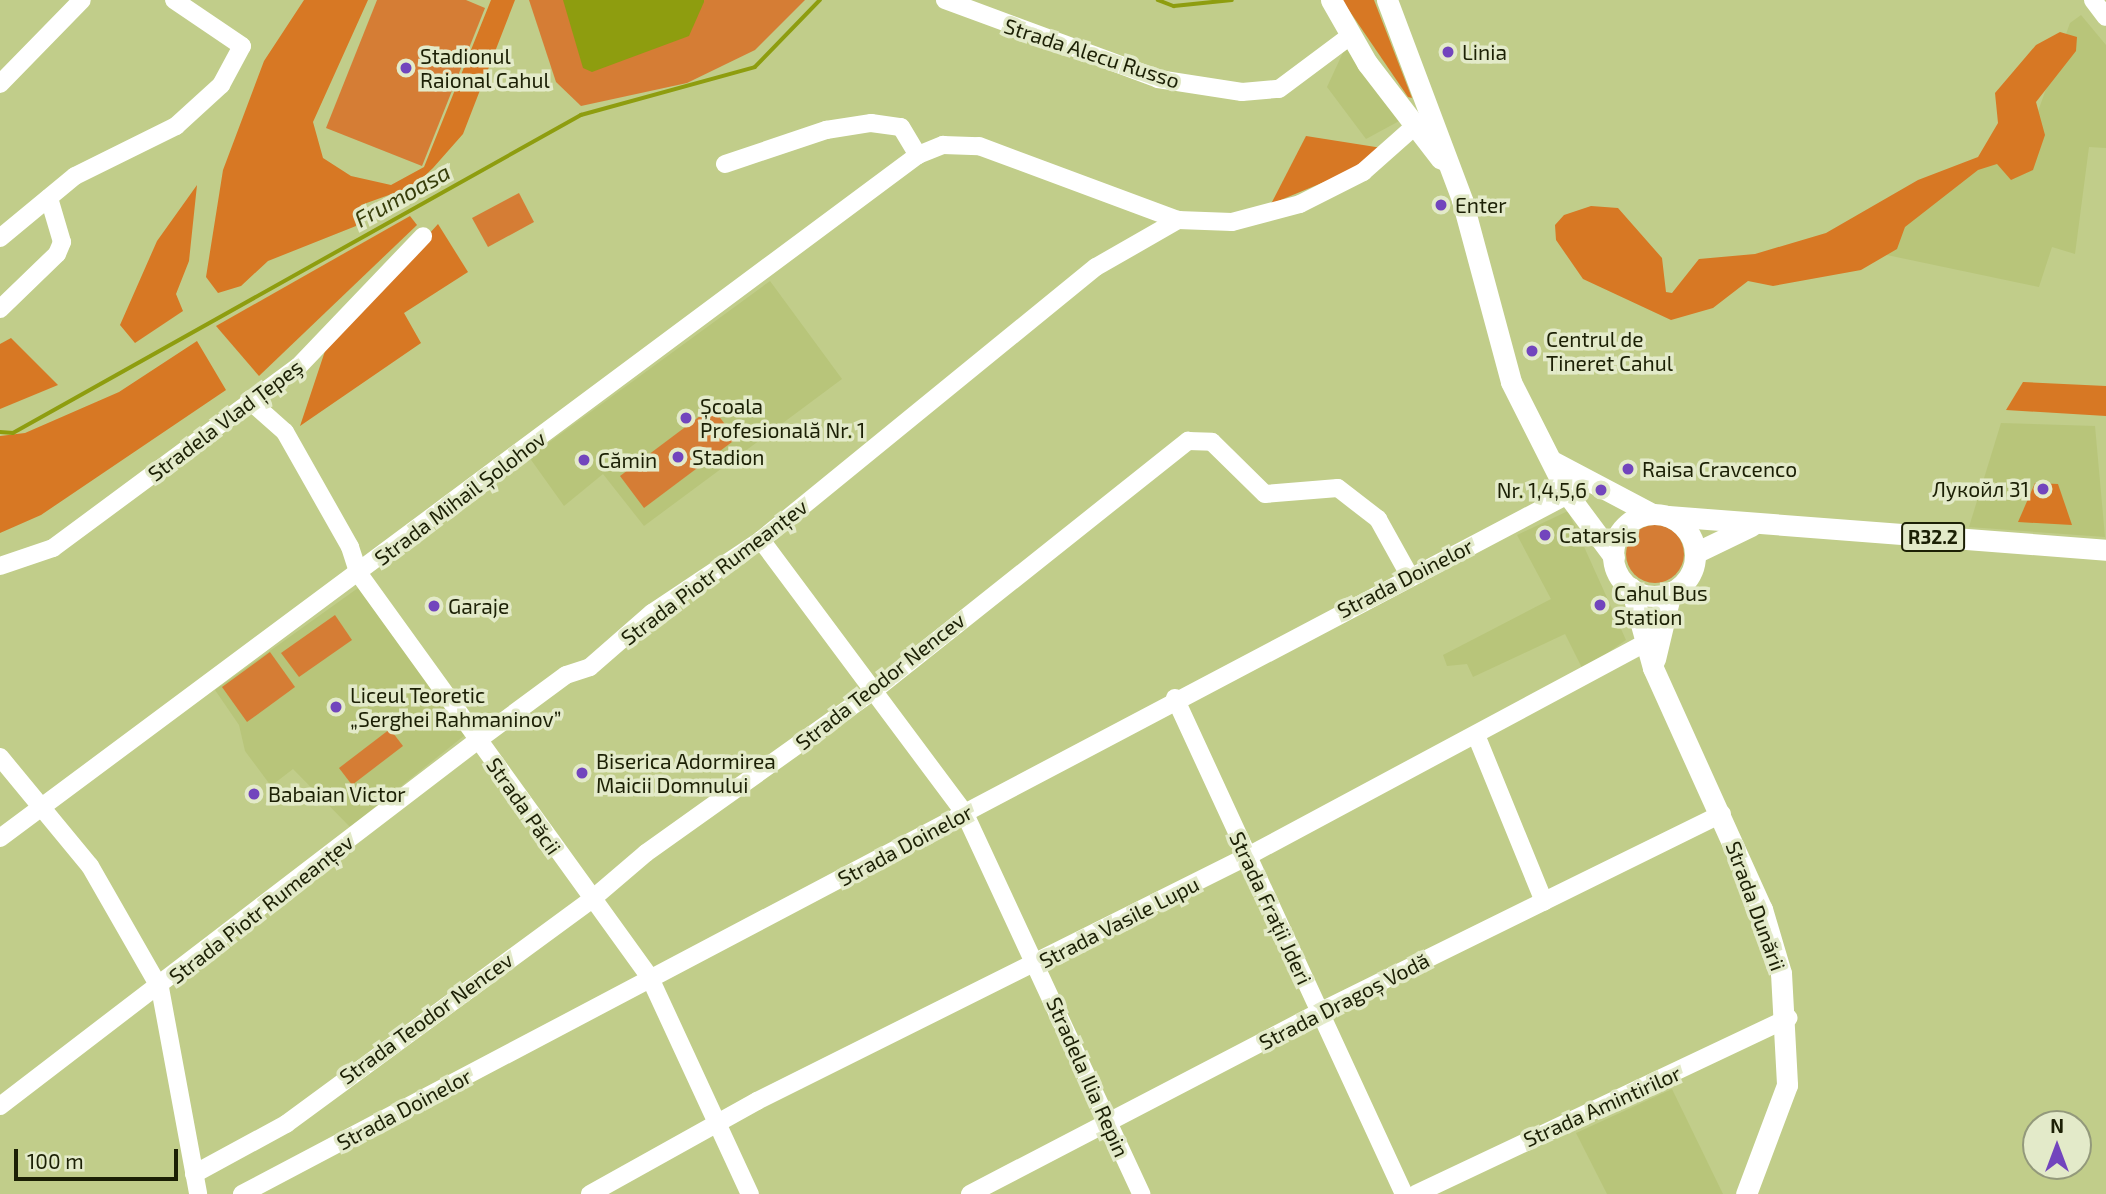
<!DOCTYPE html>
<html>
<head>
<meta charset="utf-8">
<style>
	body { margin:0 }
	#map { position:relative; width:2106px; height:1194px; overflow:hidden; background:#c1cd8a; font-family:"Exo 2",sans-serif }
	div>[style] { position:absolute }
	.built>* { inset:0; background:#b8c57a }
	.green>* { inset:0; background:#d57d35 }
	.round { border-radius:50% }
	.forest>* { inset:0; background:#d77824 }
	.water>* { inset:0; background:#8e9d0f }
	.stream>* { height:3.5px; margin:-1.75px; padding:0 1.75px; transform-origin:1.75px; border-radius:1.75px; background:#8e9d0f }
	.minor>* { height:18px; margin:-9px; padding:0 9px; transform-origin:9px; border-radius:9px; background:#fff }
	.major>* { height:21px; margin:-10.5px; padding:0 10.5px; transform-origin:10.5px; border-radius:10.5px; background:#fff }
	.major>.ring { margin:-10.5px; padding:0; box-sizing:content-box; background:none; border:21px solid #fff; border-radius:50% }
	.dots>* { width:19px; height:19px; translate:-50% -50%; box-sizing:border-box; border:4px solid #e3eac9; border-radius:50% }
	span { translate:-50% -50%; white-space:nowrap; text-align:center; line-height:1.15; -webkit-text-stroke:7px #e3eac9; paint-order:stroke }
	.shield-label span { padding:2px 5px; background:#e3eac9; border:2px solid; border-radius:5px; -webkit-text-stroke-width:0 }
	.shield-label { font-size:19px; color:#1c2005; font-weight:700 }
	.poi-label { font-size:21px; color:#1c2005 }
	.left { translate:0 -50%; text-align:left }
	.right { translate:-100% -50%; text-align:right }
	.street-label { font-size:21px; color:#1c2005 }
	.water-label { font-size:23px; color:#373d0a; font-style:italic }
	.north { position:absolute; left:2022px; top:1110px; width:70px; height:70px; box-sizing:border-box; background:#e3eac9; border:2px solid #93997b; border-radius:50%; rotate:0deg; font-size:19px; font-weight:700; line-height:28px; text-align:center; color:#1c2005 }
	.north::after { content:''; display:block; margin:auto; width:24px; height:32px; background:#7245bd; clip-path:polygon(50% 0,100% 100%,50% 72%,0 100%) }
	.scale { position:absolute; left:14px; top:1149px; width:164px; height:32px; box-sizing:border-box; border:4px solid #1c2005; border-top:0; padding-left:9px; font-size:21px; line-height:24px; white-space:nowrap; color:#1c2005; -webkit-text-stroke:5px #e3eac9; paint-order:stroke }
</style>
</head>
<body>
<div id="map">
	<div class="built">
		<div style="clip-path:polygon(2081px 15px,2106px 45px,2106px 148px,2089px 147px,2075px 254px,2052px 247px,2039px 287px,1882px 254px,1917px 203px,2033px 125px,2070px 23px)"></div>
		<div style="clip-path:polygon(1346px 46px,1401px 120px,1366px 139px,1327px 87px)"></div>
		<div style="clip-path:polygon(770px 281px,842px 379px,644px 526px,603px 474px,564px 506px,529px 457px)"></div>
		<div style="clip-path:polygon(2001px 423px,2095px 426px,2105px 537px,1969px 527px)"></div>
		<div style="clip-path:polygon(1568px 511px,1626px 640px,1583px 670px,1565px 634px,1473px 677px,1467px 664px,1447px 666px,1443px 655px,1551px 599px,1517px 535px)"></div>
		<div style="clip-path:polygon(358px 588px,465px 735px,350px 827px,293px 769px,271px 786px,245px 751px,239px 725px,215px 690px)"></div>
		<div style="clip-path:polygon(1672px 1089px,1723px 1194px,1607px 1194px,1576px 1133px)"></div>
	</div>
	<div class="green">
		<div style="clip-path:polygon(377px 0,466px 0,485px 8px,422px 166px,326px 128px)"></div>
		<div style="clip-path:polygon(529px 0,805px 0,755px 50px,687px 83px,581px 106px,556px 82px)"></div>
		<div style="clip-path:polygon(519px 193px,534px 222px,488px 247px,472px 218px)"></div>
		<div style="clip-path:polygon(712px 407px,736px 439px,644px 508px,620px 476px)"></div>
		<div class="round" style="left:1626px;top:525px;width:58px;height:58px"></div>
		<div style="clip-path:polygon(335px 615px,352px 640px,299px 677px,281px 653px)"></div>
		<div style="clip-path:polygon(270px 652px,295px 687px,247px 722px,222px 687px)"></div>
		<div style="clip-path:polygon(390px 729px,403px 746px,352px 785px,339px 768px)"></div>
	</div>
	<div class="forest">
		<div style="clip-path:polygon(304px 0,368px 0,313px 122px,323px 158px,351px 176px,391px 185px,424px 167px,491px 0,515px 0,463px 134px,433px 168px,414px 186px,361px 205px,356px 226px,268px 261px,241px 286px,218px 293px,206px 277px,223px 170px,264px 61px)"></div>
		<div style="clip-path:polygon(1342px 0,1374px 0,1412px 98px,1408px 97px)"></div>
		<div style="clip-path:polygon(2060px 32px,2077px 37px,2076px 51px,2036px 102px,2045px 135px,2033px 170px,2011px 180px,1997px 164px,1978px 170px,1905px 227px,1897px 249px,1861px 270px,1773px 286px,1748px 281px,1713px 308px,1671px 320px,1583px 279px,1556px 240px,1555px 225px,1564px 215px,1591px 206px,1618px 208px,1662px 258px,1666px 292px,1672px 293px,1699px 259px,1755px 254px,1826px 233px,1918px 180px,1978px 157px,1998px 123px,1995px 93px,2036px 45px)"></div>
		<div style="clip-path:polygon(1306px 136px,1382px 148px,1358px 168px,1271px 204px)"></div>
		<div style="clip-path:polygon(197px 185px,189px 261px,176px 294px,183px 311px,135px 343px,120px 325px,157px 241px)"></div>
		<div style="clip-path:polygon(410px 216px,417px 225px,259px 376px,216px 326px)"></div>
		<div style="clip-path:polygon(438px 224px,468px 272px,404px 313px,421px 343px,300px 426px,326px 348px)"></div>
		<div style="clip-path:polygon(11px 338px,58px 385px,0 409px,0 344px)"></div>
		<div style="clip-path:polygon(197px 341px,226px 390px,41px 515px,0 533px,0 436px,25px 433px,119px 392px)"></div>
		<div style="clip-path:polygon(2023px 382px,2106px 386px,2106px 416px,2006px 410px)"></div>
		<div style="clip-path:polygon(2035px 483px,2058px 484px,2072px 525px,2018px 522px)"></div>
	</div>
	<div class="water">
		<div style="clip-path:polygon(563px 0,704px 0,704px 2px,689px 36px,592px 72px,583px 68px)"></div>
	</div>
	<div class="stream">
		<div style="left:1158px;top:0;width:17px;rotate:21deg"></div>
		<div style="left:1174px;top:6px;width:58px;rotate:-5.9deg"></div>
		<div style="left:0;top:432px;width:13px;rotate:4deg"></div>
		<div style="left:13px;top:433px;width:651px;rotate:-29.24deg"></div>
		<div style="left:581px;top:115px;width:180px;rotate:-15.4deg"></div>
		<div style="left:755px;top:67px;width:93px;rotate:-45.9deg"></div>
	</div>
	<div class="minor">
		<div style="left:945px;top:0;width:227px;rotate:20.3deg"></div>
		<div style="left:1158px;top:79px;width:85px;rotate:8.8deg"></div>
		<div style="left:1242px;top:92px;width:37px;rotate:-5deg"></div>
		<div style="left:1279px;top:89px;width:89px;rotate:-36.7deg"></div>
		<div style="left:2093px;top:0;width:21px;rotate:53deg"></div>
		<div style="left:0;top:84px;width:117px;rotate:-45.7deg"></div>
		<div style="left:725px;top:164px;width:107px;rotate:-18.6deg"></div>
		<div style="left:826px;top:130px;width:46px;rotate:-8.8deg"></div>
		<div style="left:871px;top:123px;width:30px;rotate:8deg"></div>
		<div style="left:901px;top:127px;width:33px;rotate:59deg"></div>
		<div style="left:0;top:238px;width:97px;rotate:-39.6deg"></div>
		<div style="left:75px;top:176px;width:113px;rotate:-26.3deg"></div>
		<div style="left:176px;top:126px;width:61px;rotate:-42.3deg"></div>
		<div style="left:221px;top:85px;width:44px;rotate:-61.7deg"></div>
		<div style="left:242px;top:46px;width:82px;rotate:-145.9deg"></div>
		<div style="left:0;top:309px;width:79px;rotate:-44deg"></div>
		<div style="left:57px;top:254px;width:13px;rotate:-67deg"></div>
		<div style="left:62px;top:242px;width:46px;rotate:-106.5deg"></div>
		<div style="left:249px;top:400px;width:48px;rotate:41.6deg"></div>
		<div style="left:285px;top:432px;width:132px;rotate:60.5deg"></div>
		<div style="left:350px;top:547px;width:28px;rotate:72deg"></div>
		<div style="left:359px;top:574px;width:498px;rotate:54.2deg"></div>
		<div style="left:650px;top:978px;width:238px;rotate:65.2deg"></div>
		<div style="left:761px;top:540px;width:342px;rotate:53.3deg"></div>
		<div style="left:965px;top:814px;width:419px;rotate:65.1deg"></div>
		<div style="left:0;top:566px;width:56px;rotate:-18.8deg"></div>
		<div style="left:53px;top:548px;width:305px;rotate:-36.5deg"></div>
		<div style="left:298px;top:367px;width:181px;rotate:-46.3deg"></div>
		<div style="left:1175px;top:698px;width:546px;rotate:65.22deg"></div>
		<div style="left:1476px;top:735px;width:180px;rotate:67.8deg"></div>
		<div style="left:0;top:757px;width:141px;rotate:50.5deg"></div>
		<div style="left:90px;top:866px;width:141px;rotate:60.2deg"></div>
		<div style="left:160px;top:988px;width:209px;rotate:79.5deg"></div>
		<div style="left:0;top:838px;width:1144px;rotate:-36.65deg"></div>
		<div style="left:918px;top:155px;width:27px;rotate:-22deg"></div>
		<div style="left:943px;top:145px;width:36px;rotate:2deg"></div>
		<div style="left:979px;top:146px;width:212px;rotate:20.4deg"></div>
		<div style="left:0;top:1106px;width:602px;rotate:-37.44deg"></div>
		<div style="left:478px;top:740px;width:109px;rotate:-36.5deg"></div>
		<div style="left:566px;top:675px;width:25px;rotate:-18deg"></div>
		<div style="left:590px;top:667px;width:82px;rotate:-41.1deg"></div>
		<div style="left:652px;top:613px;width:131px;rotate:-33.8deg"></div>
		<div style="left:761px;top:540px;width:432px;rotate:-39.2deg"></div>
		<div style="left:1096px;top:267px;width:95px;rotate:-29.8deg"></div>
		<div style="left:1178px;top:220px;width:54px;rotate:2.1deg"></div>
		<div style="left:1232px;top:222px;width:70px;rotate:-14.8deg"></div>
		<div style="left:1300px;top:204px;width:71px;rotate:-26.9deg"></div>
		<div style="left:1363px;top:172px;width:72px;rotate:-41.6deg"></div>
		<div style="left:194px;top:1174px;width:105px;rotate:-28.5deg"></div>
		<div style="left:286px;top:1124px;width:378px;rotate:-36.3deg"></div>
		<div style="left:591px;top:900px;width:72px;rotate:-40.5deg"></div>
		<div style="left:646px;top:853px;width:282px;rotate:-35.5deg"></div>
		<div style="left:876px;top:689px;width:399px;rotate:-38.5deg"></div>
		<div style="left:1188px;top:441px;width:24px;rotate:2deg"></div>
		<div style="left:1212px;top:442px;width:74px;rotate:44.5deg"></div>
		<div style="left:1265px;top:494px;width:73px;rotate:-4.7deg"></div>
		<div style="left:1338px;top:488px;width:51px;rotate:37.8deg"></div>
		<div style="left:1378px;top:519px;width:64px;rotate:61deg"></div>
		<div style="left:242px;top:1194px;width:1499px;rotate:-27.8deg"></div>
		<div style="left:590px;top:1194px;width:191px;rotate:-29.1deg"></div>
		<div style="left:757px;top:1101px;width:549px;rotate:-26.52deg"></div>
		<div style="left:1248px;top:856px;width:451px;rotate:-28.2deg"></div>
		<div style="left:970px;top:1194px;width:394px;rotate:-27.5deg"></div>
		<div style="left:1319px;top:1012px;width:449px;rotate:-26.2deg"></div>
		<div style="left:1416px;top:1194px;width:412px;rotate:-25.3deg"></div>
	</div>
	<div class="major">
		<div style="left:1331px;top:0;width:73px;rotate:60.3deg"></div>
		<div style="left:1367px;top:63px;width:121px;rotate:52.4deg"></div>
		<div style="left:1387px;top:0;width:214px;rotate:69.4deg"></div>
		<div style="left:1462px;top:200px;width:188px;rotate:74.9deg"></div>
		<div style="left:1511px;top:382px;width:127px;rotate:63.2deg"></div>
		<div style="left:1568px;top:495px;width:77px;rotate:53.4deg"></div>
		<div style="left:1552px;top:461px;width:113px;rotate:27.9deg"></div>
		<div class="ring" style="left:1613px;top:514px;width:61px;height:61px"></div>
		<div style="left:1668px;top:516px;width:439px;rotate:4.4deg"></div>
		<div style="left:1695px;top:553px;width:62px;rotate:-25.7deg"></div>
		<div style="left:1631px;top:588px;width:83px;rotate:74.6deg"></div>
		<div style="left:1653px;top:668px;width:265px;rotate:65.7deg"></div>
		<div style="left:1762px;top:909px;width:67px;rotate:73.5deg"></div>
		<div style="left:1781px;top:973px;width:112px;rotate:86.9deg"></div>
		<div style="left:1787px;top:1085px;width:116px;rotate:110.6deg"></div>
		<div style="left:1655px;top:659px;width:69px;rotate:-76.6deg"></div>
	</div>
	<div class="dots">
		<div style="left:1448px;top:52px;background:#7245bd"></div>
		<div style="left:406px;top:68px;background:#7245bd"></div>
		<div style="left:1441px;top:205px;background:#7245bd"></div>
		<div style="left:1532px;top:351px;background:#7245bd"></div>
		<div style="left:686px;top:418px;background:#7245bd"></div>
		<div style="left:678px;top:457px;background:#7245bd"></div>
		<div style="left:584px;top:460px;background:#7245bd"></div>
		<div style="left:1628px;top:469px;background:#7245bd"></div>
		<div style="left:2043px;top:489px;background:#7245bd"></div>
		<div style="left:1601px;top:490px;background:#7245bd"></div>
		<div style="left:1545px;top:535px;background:#7245bd"></div>
		<div style="left:1600px;top:605px;background:#7245bd"></div>
		<div style="left:434px;top:606px;background:#7245bd"></div>
		<div style="left:336px;top:707px;background:#7245bd"></div>
		<div style="left:582px;top:773px;background:#7245bd"></div>
		<div style="left:254px;top:794px;background:#7245bd"></div>
	</div>
	<div class="shield-label">
		<span style="left:1933px;top:537px">R32.2</span>
	</div>
	<div class="poi-label">
		<span class="left" style="left:1462px;top:52px">Linia</span>
		<span class="left" style="left:420px;top:68px">Stadionul<br>Raional Cahul</span>
		<span class="left" style="left:1455px;top:205px">Enter</span>
		<span class="left" style="left:1546px;top:351px">Centrul de<br>Tineret Cahul</span>
		<span class="left" style="left:700px;top:418px">Școala<br>Profesională Nr. 1</span>
		<span class="left" style="left:692px;top:457px">Stadion</span>
		<span class="left" style="left:598px;top:460px">Cămin</span>
		<span class="left" style="left:1642px;top:469px">Raisa Cravcenco</span>
		<span class="right" style="left:2029px;top:489px">Лукойл 31</span>
		<span class="right" style="left:1587px;top:490px">Nr. 1,4,5,6</span>
		<span class="left" style="left:1559px;top:535px">Catarsis</span>
		<span class="left" style="left:1614px;top:605px">Cahul Bus<br>Station</span>
		<span class="left" style="left:448px;top:606px">Garaje</span>
		<span class="left" style="left:350px;top:707px">Liceul Teoretic<br>„Serghei Rahmaninov”</span>
		<span class="left" style="left:596px;top:773px">Biserica Adormirea<br>Maicii Domnului</span>
		<span class="left" style="left:268px;top:794px">Babaian Victor</span>
	</div>
	<div class="street-label">
		<span style="left:1092px;top:53px;rotate:18deg">Strada Alecu Russo</span>
		<span style="left:225px;top:420px;rotate:-37deg">Stradela Vlad Țepeş</span>
		<span style="left:460px;top:498px;rotate:-37deg">Strada Mihail Șolohov</span>
		<span style="left:714px;top:572px;rotate:-37deg">Strada Piotr Rumeanțev</span>
		<span style="left:1405px;top:578px;rotate:-27deg">Strada Doinelor</span>
		<span style="left:880px;top:681px;rotate:-38deg">Strada Teodor Nencev</span>
		<span style="left:524px;top:806px;rotate:55deg">Strada Păcii</span>
		<span style="left:905px;top:845px;rotate:-28deg">Strada Doinelor</span>
		<span style="left:1756px;top:906px;rotate:70deg">Strada Dunării</span>
		<span style="left:1271px;top:908px;rotate:65deg">Strada Frații Jderi</span>
		<span style="left:261px;top:909px;rotate:-38deg">Strada Piotr Rumeanțev</span>
		<span style="left:1119px;top:922px;rotate:-27deg">Strada Vasile Lupu</span>
		<span style="left:1344px;top:1001px;rotate:-27deg">Strada Dragoș Vodă</span>
		<span style="left:426px;top:1018px;rotate:-36deg">Strada Teodor Nencev</span>
		<span style="left:1088px;top:1077px;rotate:66deg">Stradela Ilia Repin</span>
		<span style="left:1602px;top:1106px;rotate:-24deg">Strada Amintirilor</span>
		<span style="left:404px;top:1109px;rotate:-28deg">Strada Doinelor</span>
	</div>
	<div class="water-label">
		<span style="left:402px;top:195px;rotate:-29deg">Frumoasa</span>
	</div>
	<div class="north">N</div>
	<div class="scale">100 m</div>
</div>
</body>
</html>
